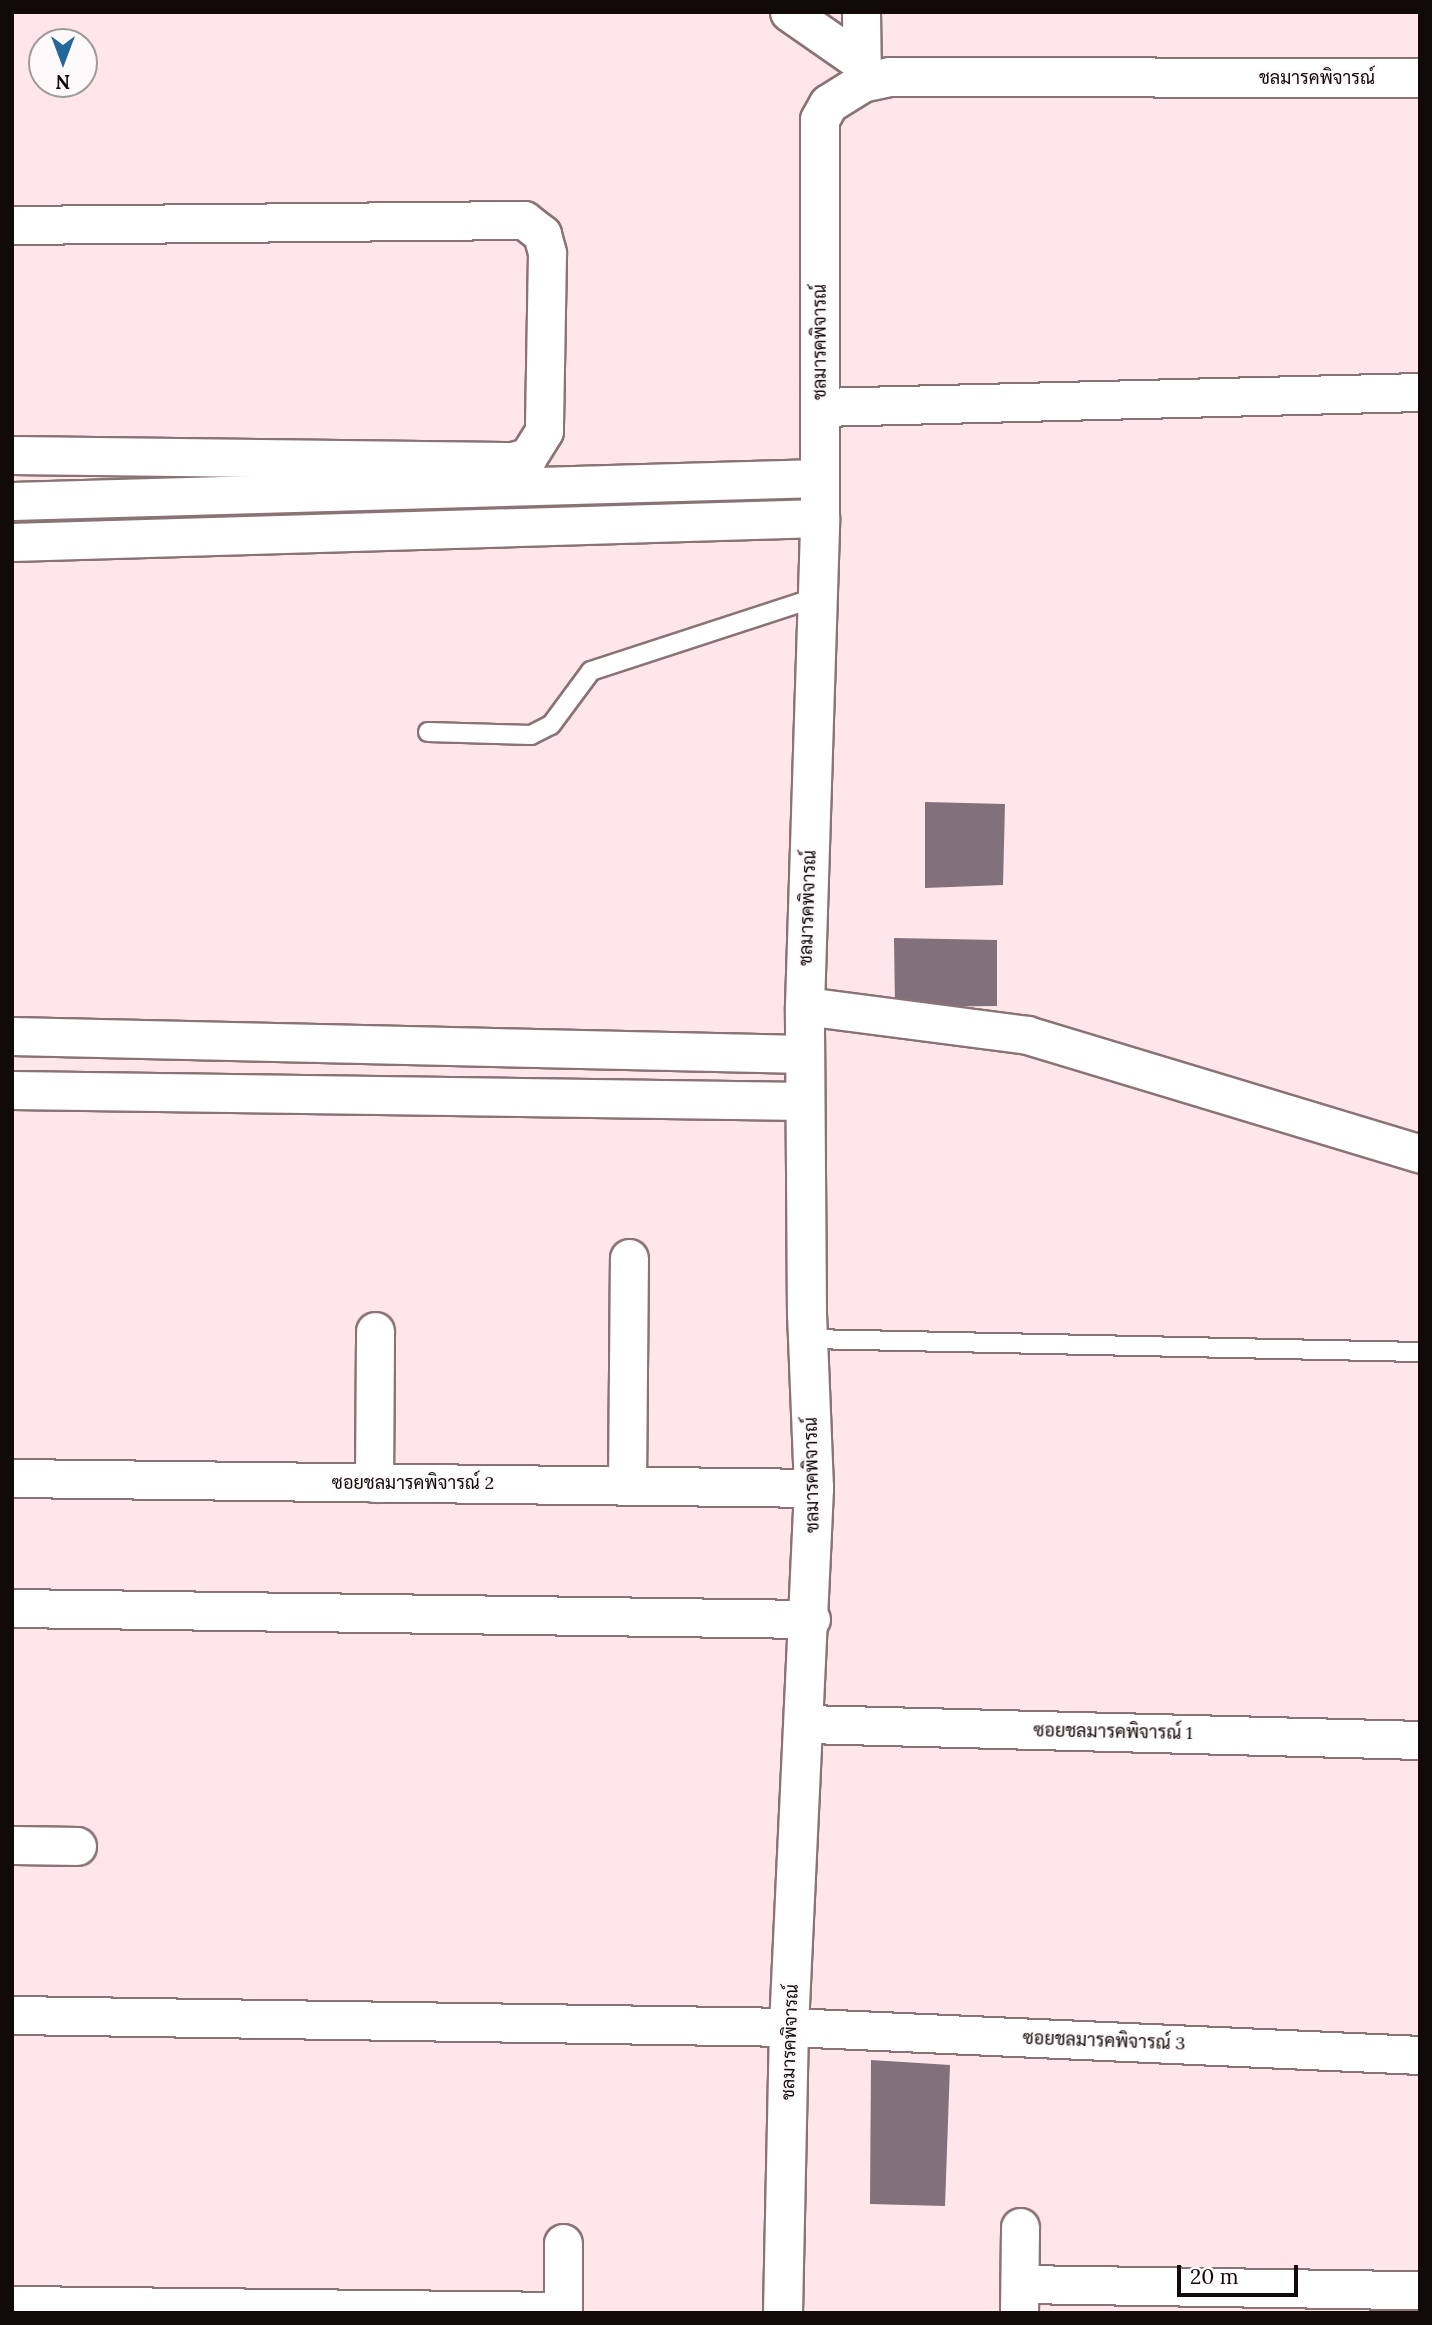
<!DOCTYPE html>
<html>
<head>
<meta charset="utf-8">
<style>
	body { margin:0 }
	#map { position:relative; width:1432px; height:2325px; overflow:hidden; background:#ffe6ea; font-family:Lora,Sarabun,serif }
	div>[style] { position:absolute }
	.building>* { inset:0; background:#82707b }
	.roads { filter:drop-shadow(2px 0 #897377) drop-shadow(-2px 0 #897377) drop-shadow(0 2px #897377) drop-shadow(0 -2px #897377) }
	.service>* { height:18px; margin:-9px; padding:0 9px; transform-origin:9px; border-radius:9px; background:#fff }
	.minor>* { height:37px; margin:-18.5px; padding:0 18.5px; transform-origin:18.5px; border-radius:18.5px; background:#fff }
	.tertiary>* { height:38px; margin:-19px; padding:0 19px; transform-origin:19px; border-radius:19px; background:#fff }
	span { translate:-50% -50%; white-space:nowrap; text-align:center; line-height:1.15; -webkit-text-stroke:5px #fef9fa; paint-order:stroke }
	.street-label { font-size:18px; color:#11090a }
	.frame { position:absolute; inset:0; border:14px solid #11090a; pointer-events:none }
	.north { position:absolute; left:28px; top:28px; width:70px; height:70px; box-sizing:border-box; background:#fef9fa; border:2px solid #9f999a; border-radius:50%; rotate:180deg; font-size:19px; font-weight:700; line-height:28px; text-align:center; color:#11090a }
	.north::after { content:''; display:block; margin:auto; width:24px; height:32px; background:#21679b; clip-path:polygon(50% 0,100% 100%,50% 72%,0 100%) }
	.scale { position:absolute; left:1177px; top:2265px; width:121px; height:32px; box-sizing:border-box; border:4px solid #11090a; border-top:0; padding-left:9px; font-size:21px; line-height:24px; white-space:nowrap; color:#11090a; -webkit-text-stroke:5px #fef9fa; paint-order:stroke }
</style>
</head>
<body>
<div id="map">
	<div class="building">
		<div style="clip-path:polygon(925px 802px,1005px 804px,1003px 885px,925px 888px)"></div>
		<div style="clip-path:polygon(894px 938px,997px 940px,997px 1006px,895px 1007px)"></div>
		<div style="clip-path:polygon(871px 2060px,950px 2065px,945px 2206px,870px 2204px)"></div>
	</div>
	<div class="roads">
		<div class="service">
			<div style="left:428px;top:732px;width:103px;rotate:1.7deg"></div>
			<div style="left:531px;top:735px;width:22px;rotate:-27deg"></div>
			<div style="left:551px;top:725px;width:67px;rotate:-53.5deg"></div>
			<div style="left:591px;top:671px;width:239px;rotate:-18.1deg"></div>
			<div style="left:809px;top:1339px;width:611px;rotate:1.22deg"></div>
		</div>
		<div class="minor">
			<div style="left:789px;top:12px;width:88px;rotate:34.8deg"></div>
			<div style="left:861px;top:12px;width:70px;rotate:89.2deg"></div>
			<div style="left:12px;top:225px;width:512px;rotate:-0.56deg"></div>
			<div style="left:524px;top:220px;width:23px;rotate:38deg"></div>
			<div style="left:542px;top:234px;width:20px;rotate:75deg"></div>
			<div style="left:547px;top:253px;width:178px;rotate:91deg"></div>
			<div style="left:544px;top:431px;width:31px;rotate:122deg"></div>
			<div style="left:528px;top:457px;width:16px;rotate:166deg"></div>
			<div style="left:512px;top:461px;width:500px;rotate:-179.31deg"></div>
			<div style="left:820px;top:407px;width:600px;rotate:-1.43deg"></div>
			<div style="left:12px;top:501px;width:808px;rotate:-1.63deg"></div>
			<div style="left:12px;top:542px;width:808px;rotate:-1.7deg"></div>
			<div style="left:805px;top:1006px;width:224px;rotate:7.4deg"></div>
			<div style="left:1027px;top:1035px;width:411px;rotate:16.8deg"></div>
			<div style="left:12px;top:1036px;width:793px;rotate:1.3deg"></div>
			<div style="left:12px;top:1090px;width:793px;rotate:0.79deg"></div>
			<div style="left:12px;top:1478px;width:802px;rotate:0.71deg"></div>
			<div style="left:374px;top:1483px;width:152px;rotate:-89.6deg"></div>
			<div style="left:627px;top:1484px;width:226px;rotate:-89.5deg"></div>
			<div style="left:12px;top:1608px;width:799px;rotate:0.79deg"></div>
			<div style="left:806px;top:1724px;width:614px;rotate:1.49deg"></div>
			<div style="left:12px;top:1845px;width:65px;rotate:0.9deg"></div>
			<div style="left:12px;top:2015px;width:777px;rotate:0.88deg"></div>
			<div style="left:789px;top:2027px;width:632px;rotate:2.54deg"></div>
			<div style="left:1020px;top:2284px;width:400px;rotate:0.9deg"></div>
			<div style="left:12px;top:2305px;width:551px;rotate:0.62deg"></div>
			<div style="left:563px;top:2313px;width:70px;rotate:-90deg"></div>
			<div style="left:1019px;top:2313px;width:86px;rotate:-89.3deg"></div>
		</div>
		<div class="tertiary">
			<div style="left:783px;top:2313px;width:286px;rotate:-88.8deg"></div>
			<div style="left:789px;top:2027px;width:540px;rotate:-87.34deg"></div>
			<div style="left:814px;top:1488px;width:173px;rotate:-92.3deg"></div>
			<div style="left:807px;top:1315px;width:309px;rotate:-90.4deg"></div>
			<div style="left:805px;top:1006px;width:488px;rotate:-88.2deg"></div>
			<div style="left:820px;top:518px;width:398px;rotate:-90deg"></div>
			<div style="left:820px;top:120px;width:18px;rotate:-61deg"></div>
			<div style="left:829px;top:104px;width:39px;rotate:-32deg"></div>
			<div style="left:862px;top:83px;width:29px;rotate:-12deg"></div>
			<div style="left:890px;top:77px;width:530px;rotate:0.11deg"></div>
		</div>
	</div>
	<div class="street-label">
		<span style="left:1317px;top:78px">ชลมารคพิจารณ์</span>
		<span style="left:820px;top:342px;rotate:-90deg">ชลมารคพิจารณ์</span>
		<span style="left:808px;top:908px;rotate:-88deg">ชลมารคพิจารณ์</span>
		<span style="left:812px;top:1475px;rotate:-91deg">ชลมารคพิจารณ์</span>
		<span style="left:413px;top:1483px">ซอยชลมารคพิจารณ์ 2</span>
		<span style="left:1113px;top:1732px;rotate:1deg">ซอยชลมารคพิจารณ์ 1</span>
		<span style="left:1104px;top:2041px;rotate:2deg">ซอยชลมารคพิจารณ์ 3</span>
		<span style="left:790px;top:2042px;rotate:-88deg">ชลมารคพิจารณ์</span>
	</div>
	<div class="frame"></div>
	<div class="north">N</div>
	<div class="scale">20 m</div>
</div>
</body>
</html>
